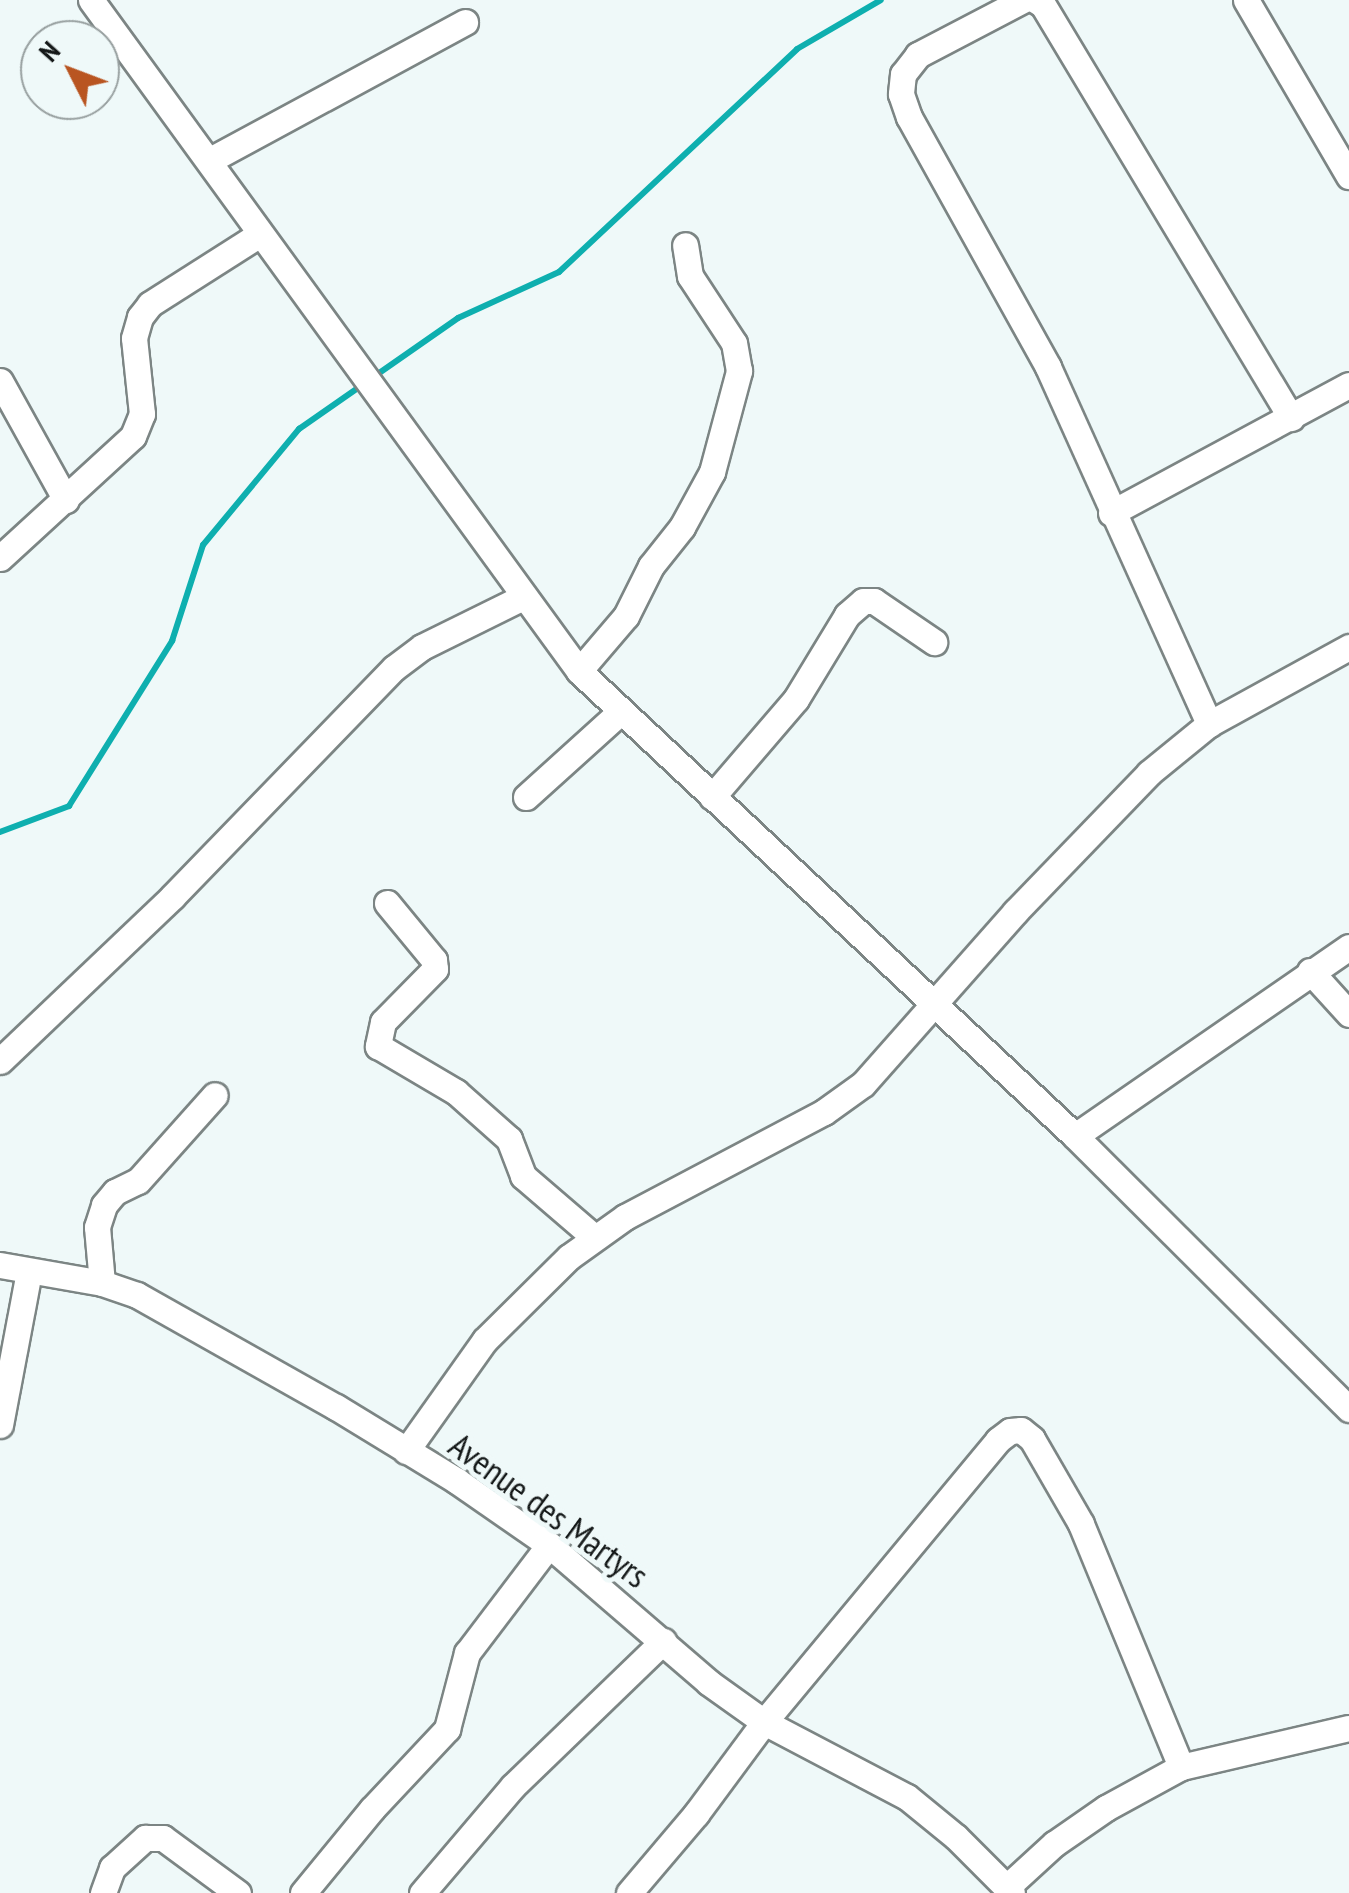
<!DOCTYPE html>
<html>
<head>
<meta charset="utf-8">
<style>
	body { margin:0 }
	#map { position:relative; width:1349px; height:1893px; overflow:hidden; background:#eff9f9; font-family:"PT Sans Narrow",sans-serif }
	div>[style] { position:absolute }
	.stream>* { height:6px; margin:-3px; padding:0 3px; transform-origin:3px; border-radius:3px; background:#0eafaf }
	.roads { filter:drop-shadow(2px 0 #7c8584) drop-shadow(-2px 0 #7c8584) drop-shadow(0 2px #7c8584) drop-shadow(0 -2px #7c8584) }
	.street>* { height:25px; margin:-12.5px; padding:0 12.5px; transform-origin:12.5px; border-radius:12.5px; background:#fff }
	span { translate:-50% -50%; white-space:nowrap; text-align:center; line-height:1.15; -webkit-text-stroke:10px #eff9f9; paint-order:stroke }
	.street-label { font-size:35px; color:#141818 }
	.north { position:absolute; left:20px; top:20px; width:100px; height:100px; box-sizing:border-box; background:#eff9f9; border:2px solid #979f9f; border-radius:50%; rotate:312deg; font-size:28px; font-weight:700; line-height:40px; text-align:center; color:#141818 }
	.north::after { content:''; display:block; margin:auto; width:35px; height:45px; background:#b95521; clip-path:polygon(50% 0,100% 100%,50% 72%,0 100%) }
</style>
</head>
<body>
<div id="map">
	<div class="stream">
		<div style="left:372px;top:378px;width:105px;rotate:-34.9deg"></div>
		<div style="left:458px;top:318px;width:111px;rotate:-24.5deg"></div>
		<div style="left:559px;top:272px;width:326px;rotate:-43.1deg"></div>
		<div style="left:797px;top:49px;width:97px;rotate:-30.3deg"></div>
		<div style="left:0;top:832px;width:74px;rotate:-20.6deg"></div>
		<div style="left:69px;top:806px;width:195px;rotate:-58deg"></div>
		<div style="left:172px;top:641px;width:101px;rotate:-72.1deg"></div>
		<div style="left:203px;top:545px;width:151px;rotate:-50.4deg"></div>
		<div style="left:299px;top:429px;width:77px;rotate:-34.9deg"></div>
	</div>
	<div class="roads">
		<div class="street">
			<div style="left:91px;top:0;width:830px;rotate:53.97deg"></div>
			<div style="left:579px;top:671px;width:680px;rotate:43.15deg"></div>
			<div style="left:1075px;top:1136px;width:387px;rotate:44.9deg"></div>
			<div style="left:1023px;top:0;width:119px;rotate:152.4deg"></div>
			<div style="left:918px;top:55px;width:24px;rotate:128deg"></div>
			<div style="left:903px;top:74px;width:20px;rotate:96deg"></div>
			<div style="left:901px;top:94px;width:24px;rotate:71deg"></div>
			<div style="left:909px;top:117px;width:286px;rotate:60.9deg"></div>
			<div style="left:1048px;top:367px;width:392px;rotate:65.7deg"></div>
			<div style="left:1035px;top:0;width:9px;rotate:32deg"></div>
			<div style="left:1043px;top:5px;width:482px;rotate:59deg"></div>
			<div style="left:1246px;top:0;width:204px;rotate:59.7deg"></div>
			<div style="left:210px;top:160px;width:290px;rotate:-28.4deg"></div>
			<div style="left:0;top:381px;width:136px;rotate:61deg"></div>
			<div style="left:1111px;top:513px;width:270px;rotate:-28.3deg"></div>
			<div style="left:0;top:558px;width:180px;rotate:-42.5deg"></div>
			<div style="left:133px;top:436px;width:24px;rotate:-68deg"></div>
			<div style="left:142px;top:414px;width:76px;rotate:-96deg"></div>
			<div style="left:134px;top:338px;width:22px;rotate:-74deg"></div>
			<div style="left:140px;top:317px;width:16px;rotate:-52deg"></div>
			<div style="left:150px;top:304px;width:130px;rotate:-32.5deg"></div>
			<div style="left:579px;top:671px;width:72px;rotate:-49.5deg"></div>
			<div style="left:626px;top:616px;width:56px;rotate:-63.4deg"></div>
			<div style="left:651px;top:566px;width:50px;rotate:-51.5deg"></div>
			<div style="left:682px;top:527px;width:63px;rotate:-61.4deg"></div>
			<div style="left:712px;top:472px;width:105px;rotate:-75deg"></div>
			<div style="left:739px;top:371px;width:28px;rotate:-100deg"></div>
			<div style="left:734px;top:343px;width:80px;rotate:-123.3deg"></div>
			<div style="left:690px;top:276px;width:31px;rotate:-99deg"></div>
			<div style="left:526px;top:797px;width:127px;rotate:-42.1deg"></div>
			<div style="left:712px;top:797px;width:129px;rotate:-49.4deg"></div>
			<div style="left:796px;top:699px;width:98px;rotate:-58.7deg"></div>
			<div style="left:847px;top:615px;width:21px;rotate:-41deg"></div>
			<div style="left:863px;top:601px;width:11px"></div>
			<div style="left:874px;top:601px;width:73px;rotate:34.3deg"></div>
			<div style="left:387px;top:903px;width:74px;rotate:50.5deg"></div>
			<div style="left:434px;top:960px;width:9px;rotate:84deg"></div>
			<div style="left:435px;top:969px;width:74px;rotate:134.5deg"></div>
			<div style="left:383px;top:1022px;width:25px;rotate:102deg"></div>
			<div style="left:378px;top:1046px;width:91px;rotate:30.5deg"></div>
			<div style="left:456px;top:1092px;width:71px;rotate:41.6deg"></div>
			<div style="left:509px;top:1139px;width:40px;rotate:69deg"></div>
			<div style="left:523px;top:1176px;width:94px;rotate:40.7deg"></div>
			<div style="left:1310px;top:971px;width:58px;rotate:47.8deg"></div>
			<div style="left:0;top:1061px;width:238px;rotate:-43.6deg"></div>
			<div style="left:172px;top:897px;width:319px;rotate:-45.9deg"></div>
			<div style="left:394px;top:668px;width:35px;rotate:-37deg"></div>
			<div style="left:422px;top:647px;width:113px;rotate:-26.3deg"></div>
			<div style="left:1075px;top:1136px;width:333px;rotate:-34.6deg"></div>
			<div style="left:0;top:1265px;width:104px;rotate:10deg"></div>
			<div style="left:102px;top:1283px;width:37px;rotate:19deg"></div>
			<div style="left:137px;top:1295px;width:228px;rotate:29.4deg"></div>
			<div style="left:336px;top:1407px;width:142px;rotate:31.4deg"></div>
			<div style="left:457px;top:1481px;width:112px;rotate:34.8deg"></div>
			<div style="left:549px;top:1545px;width:210px;rotate:40.7deg"></div>
			<div style="left:708px;top:1682px;width:69px;rotate:35.5deg"></div>
			<div style="left:764px;top:1722px;width:161px;rotate:27.7deg"></div>
			<div style="left:907px;top:1797px;width:63px;rotate:39.2deg"></div>
			<div style="left:956px;top:1837px;width:79px;rotate:45deg"></div>
			<div style="left:102px;top:1283px;width:56px;rotate:-95.1deg"></div>
			<div style="left:97px;top:1227px;width:23px;rotate:-72deg"></div>
			<div style="left:104px;top:1205px;width:17px;rotate:-50deg"></div>
			<div style="left:115px;top:1192px;width:25px;rotate:-26deg"></div>
			<div style="left:138px;top:1181px;width:115px;rotate:-48.2deg"></div>
			<div style="left:0;top:1425px;width:156px;rotate:-79.3deg"></div>
			<div style="left:406px;top:1451px;width:136px;rotate:-54.6deg"></div>
			<div style="left:485px;top:1340px;width:118px;rotate:-44.7deg"></div>
			<div style="left:569px;top:1257px;width:69px;rotate:-35.5deg"></div>
			<div style="left:625px;top:1217px;width:225px;rotate:-27.8deg"></div>
			<div style="left:824px;top:1112px;width:48px;rotate:-35.7deg"></div>
			<div style="left:863px;top:1084px;width:230px;rotate:-48.5deg"></div>
			<div style="left:1015px;top:912px;width:193px;rotate:-46deg"></div>
			<div style="left:1149px;top:773px;width:77px;rotate:-39.2deg"></div>
			<div style="left:1209px;top:724px;width:160px;rotate:-28.8deg"></div>
			<div style="left:1007px;top:1887px;width:64px;rotate:-42.5deg"></div>
			<div style="left:1054px;top:1844px;width:63px;rotate:-34.7deg"></div>
			<div style="left:1106px;top:1808px;width:85px;rotate:-28.7deg"></div>
			<div style="left:1181px;top:1767px;width:172px;rotate:-13.1deg"></div>
			<div style="left:103px;top:1893px;width:27px;rotate:-70deg"></div>
			<div style="left:112px;top:1868px;width:45px;rotate:-42.3deg"></div>
			<div style="left:145px;top:1838px;width:18px"></div>
			<div style="left:163px;top:1838px;width:93px;rotate:36.3deg"></div>
			<div style="left:303px;top:1893px;width:109px;rotate:-50.6deg"></div>
			<div style="left:372px;top:1809px;width:110px;rotate:-46.8deg"></div>
			<div style="left:447px;top:1729px;width:79px;rotate:-75.3deg"></div>
			<div style="left:467px;top:1653px;width:136px;rotate:-52.8deg"></div>
			<div style="left:422px;top:1893px;width:140px;rotate:-49.6deg"></div>
			<div style="left:513px;top:1786px;width:209px;rotate:-44deg"></div>
			<div style="left:629px;top:1893px;width:104px;rotate:-49.7deg"></div>
			<div style="left:696px;top:1814px;width:114px;rotate:-53.5deg"></div>
			<div style="left:764px;top:1722px;width:366px;rotate:-50.3deg"></div>
			<div style="left:998px;top:1440px;width:15px;rotate:-37deg"></div>
			<div style="left:1010px;top:1431px;width:11px;rotate:-5deg"></div>
			<div style="left:1021px;top:1430px;width:14px;rotate:39deg"></div>
			<div style="left:1032px;top:1439px;width:98px;rotate:60deg"></div>
			<div style="left:1081px;top:1524px;width:263px;rotate:67.6deg"></div>
		</div>
	</div>
	<div class="street-label">
		<span style="left:549px;top:1510px;rotate:36deg">Avenue des Martyrs</span>
	</div>
	<div class="north">N</div>
</div>
</body>
</html>
